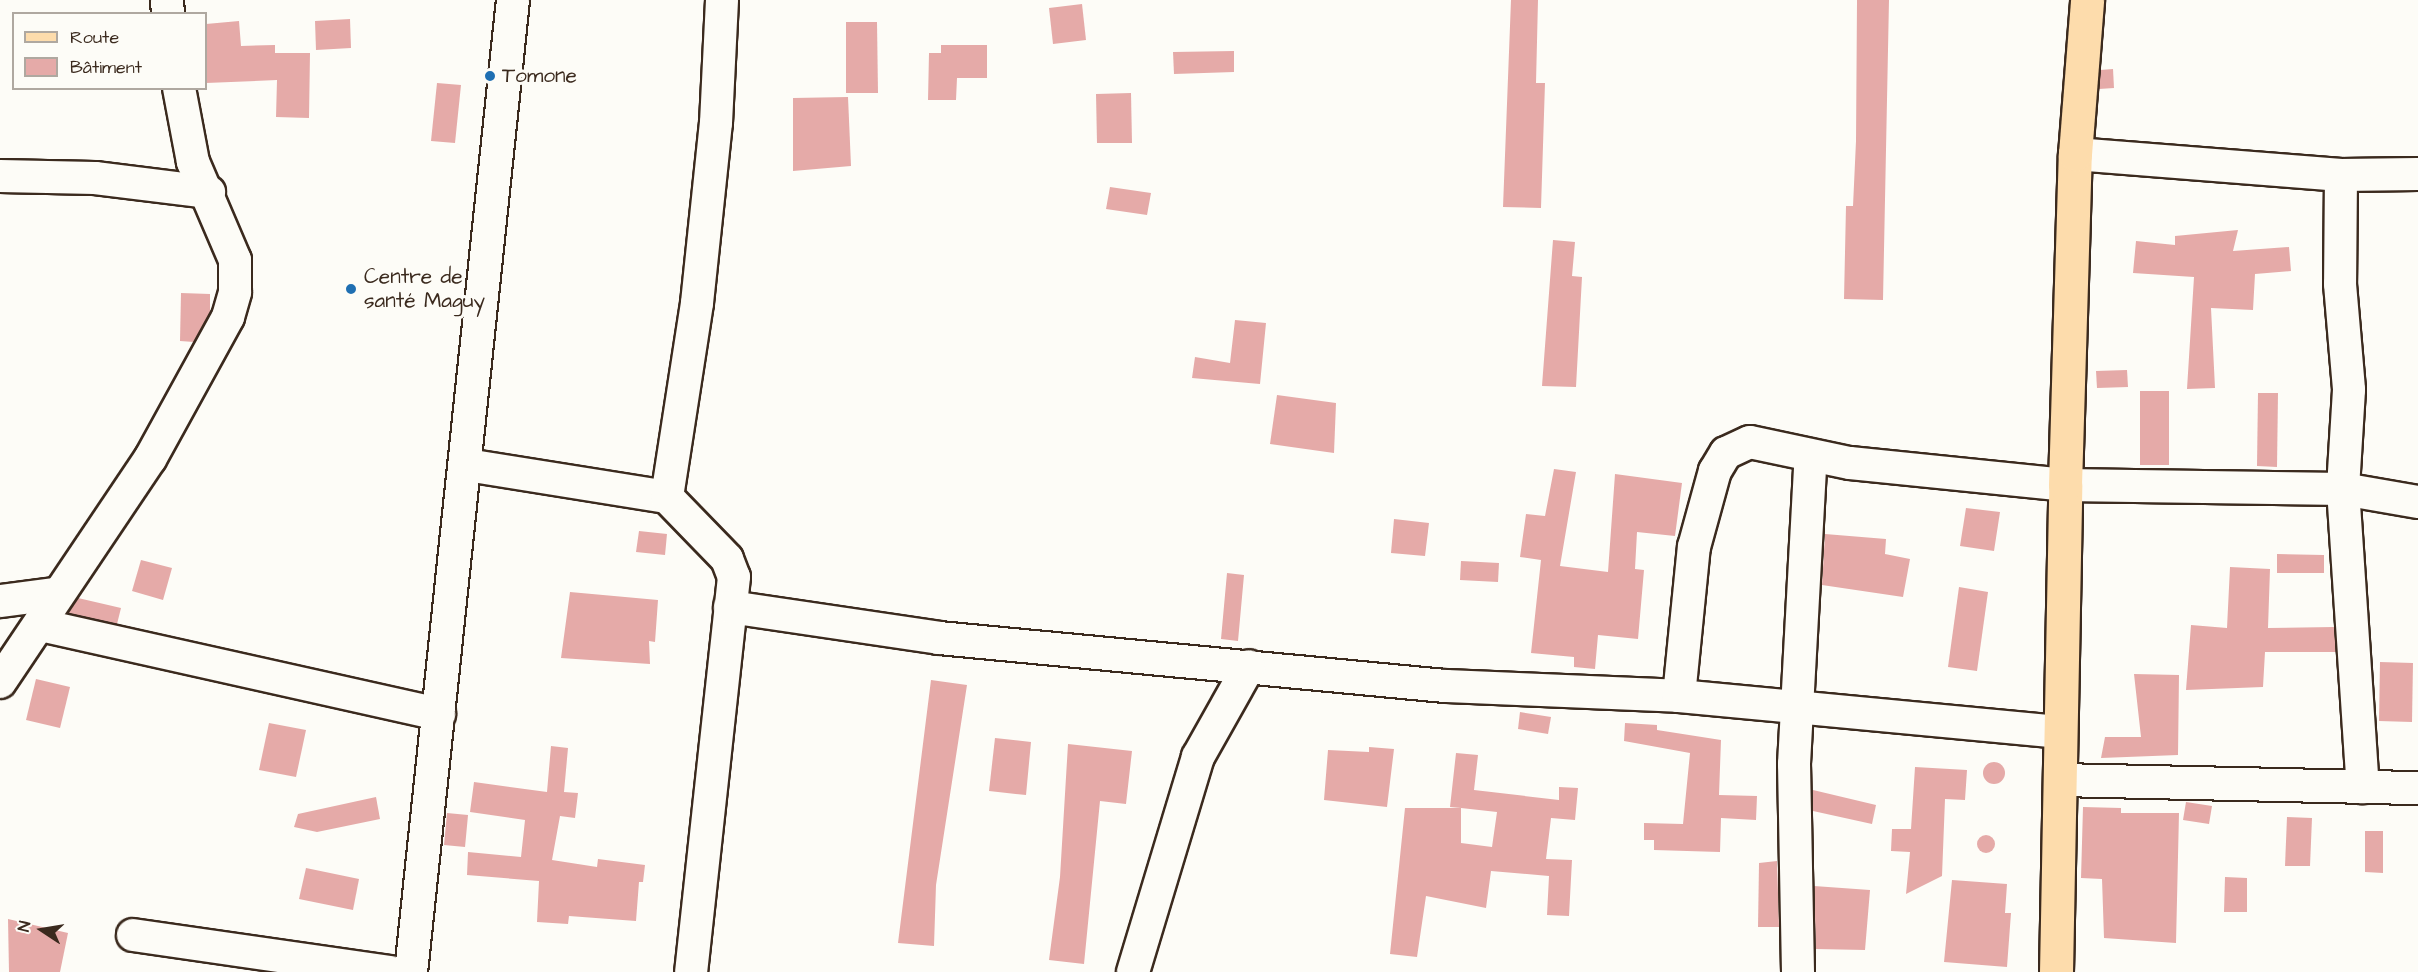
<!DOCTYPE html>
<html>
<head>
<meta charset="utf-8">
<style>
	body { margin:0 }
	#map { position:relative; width:2418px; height:972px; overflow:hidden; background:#fdfcf7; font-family:"Architects Daughter",sans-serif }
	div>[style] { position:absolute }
	.building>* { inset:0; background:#e5aaa8 }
	.round { border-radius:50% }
	.roads { filter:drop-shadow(2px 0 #3b2a1e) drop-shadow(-2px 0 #3b2a1e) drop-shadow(0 2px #3b2a1e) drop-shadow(0 -2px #3b2a1e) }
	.minor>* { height:32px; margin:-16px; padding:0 16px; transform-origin:16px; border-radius:16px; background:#fdfcf7 }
	.major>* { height:33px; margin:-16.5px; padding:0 16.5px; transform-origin:16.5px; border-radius:16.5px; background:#fddcac }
	.dots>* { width:16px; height:16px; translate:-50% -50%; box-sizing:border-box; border:3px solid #fdfcf7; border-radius:50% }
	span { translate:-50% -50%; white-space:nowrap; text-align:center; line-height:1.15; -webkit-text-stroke:6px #fdfcf7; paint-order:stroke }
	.poi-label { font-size:21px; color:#3b2a1e }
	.left { translate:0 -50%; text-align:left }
	.legend { position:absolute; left:12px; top:12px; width:195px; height:78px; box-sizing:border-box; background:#fdfcf7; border:2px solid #afa8a0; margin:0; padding:8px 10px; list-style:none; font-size:18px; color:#3b2a1e }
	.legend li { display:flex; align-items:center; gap:12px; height:30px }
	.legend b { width:30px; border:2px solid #afa8a0 }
	.north { position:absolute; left:12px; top:900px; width:60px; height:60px; -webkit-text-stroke:4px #fdfcf7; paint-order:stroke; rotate:282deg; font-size:16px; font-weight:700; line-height:24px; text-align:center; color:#3b2a1e }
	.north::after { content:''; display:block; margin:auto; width:21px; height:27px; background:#3b2a1e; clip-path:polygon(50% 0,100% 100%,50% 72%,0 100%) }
</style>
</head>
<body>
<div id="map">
	<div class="building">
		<div style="clip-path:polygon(1511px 0,1538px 0,1536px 83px,1545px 83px,1541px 208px,1503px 207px)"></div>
		<div style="clip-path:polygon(1857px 0,1889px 0,1883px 300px,1844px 299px,1846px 206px,1853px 206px,1856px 141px)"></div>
		<div style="clip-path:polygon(1082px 4px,1086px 40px,1053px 44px,1049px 8px)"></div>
		<div style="clip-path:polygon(350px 19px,351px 48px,316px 50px,315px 21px)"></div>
		<div style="clip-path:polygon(239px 21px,241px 46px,275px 45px,275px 53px,310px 53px,309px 118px,276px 117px,277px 80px,206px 83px,206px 24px)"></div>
		<div style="clip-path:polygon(846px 22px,877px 22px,878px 93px,846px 93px)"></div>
		<div style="clip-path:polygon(941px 45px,987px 45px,987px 78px,957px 78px,956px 100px,928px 100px,929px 53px,941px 53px)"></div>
		<div style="clip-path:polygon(1234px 51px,1234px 72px,1174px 74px,1173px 52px)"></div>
		<div style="clip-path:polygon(2113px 69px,2114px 88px,2099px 89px,2100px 70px)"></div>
		<div style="clip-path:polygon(437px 83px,461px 85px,455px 143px,431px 141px)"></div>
		<div style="clip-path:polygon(1131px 93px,1132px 143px,1097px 143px,1096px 94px)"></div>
		<div style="clip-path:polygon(848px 97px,851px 166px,793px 171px,793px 98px)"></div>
		<div style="clip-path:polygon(1110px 187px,1151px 193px,1147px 215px,1106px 209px)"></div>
		<div style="clip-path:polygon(2238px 230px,2233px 251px,2289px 247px,2291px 271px,2255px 274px,2253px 310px,2211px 308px,2215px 388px,2187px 389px,2194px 277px,2133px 273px,2136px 241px,2175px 245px,2175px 236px)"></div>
		<div style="clip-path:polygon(1553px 240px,1575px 242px,1572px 276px,1582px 277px,1576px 387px,1542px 386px)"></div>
		<div style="clip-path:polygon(181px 293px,210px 294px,210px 313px,194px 342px,180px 341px)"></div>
		<div style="clip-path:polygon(1235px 320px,1266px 323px,1260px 384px,1192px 378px,1195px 357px,1230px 363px)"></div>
		<div style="clip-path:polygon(2127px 370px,2128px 387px,2097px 388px,2096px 371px)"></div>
		<div style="clip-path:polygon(2140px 391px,2169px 391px,2169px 465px,2140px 465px)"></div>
		<div style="clip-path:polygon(2258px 393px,2278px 393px,2277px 467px,2257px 466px)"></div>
		<div style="clip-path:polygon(1277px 395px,1336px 403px,1334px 453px,1270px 444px)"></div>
		<div style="clip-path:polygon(1554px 469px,1576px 472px,1560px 566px,1608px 572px,1615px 474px,1682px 483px,1675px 536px,1637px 532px,1635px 569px,1644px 570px,1638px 639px,1598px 635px,1595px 669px,1574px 667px,1574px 657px,1531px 653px,1541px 560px,1520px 557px,1526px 514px,1545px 516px)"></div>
		<div style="clip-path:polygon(1966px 508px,2000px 512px,1994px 551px,1960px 546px)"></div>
		<div style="clip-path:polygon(1394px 519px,1429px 523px,1425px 556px,1391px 553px)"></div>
		<div style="clip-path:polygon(639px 531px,667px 534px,665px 555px,636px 552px)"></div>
		<div style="clip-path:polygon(1825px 534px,1886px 539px,1885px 554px,1910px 559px,1903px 597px,1822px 585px)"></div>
		<div style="clip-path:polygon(2277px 554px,2324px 555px,2324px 573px,2277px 573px)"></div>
		<div style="clip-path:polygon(141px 560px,172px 568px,163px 600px,132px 591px)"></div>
		<div style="clip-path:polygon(1461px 561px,1499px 563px,1498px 582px,1460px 580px)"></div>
		<div style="clip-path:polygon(2230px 567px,2270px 569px,2268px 628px,2334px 627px,2336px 652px,2265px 652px,2263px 687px,2186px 690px,2191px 625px,2227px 628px)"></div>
		<div style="clip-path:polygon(1227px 573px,1244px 575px,1238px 641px,1221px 639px)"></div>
		<div style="clip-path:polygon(1959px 587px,1988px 592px,1977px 671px,1948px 667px)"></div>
		<div style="clip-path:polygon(570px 592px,658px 600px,655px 642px,649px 641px,650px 664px,561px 658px)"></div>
		<div style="clip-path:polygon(78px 598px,121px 608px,117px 624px,68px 613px)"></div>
		<div style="clip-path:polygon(2380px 662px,2413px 663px,2412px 722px,2379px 721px)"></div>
		<div style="clip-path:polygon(2134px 674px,2179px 675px,2178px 755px,2101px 758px,2105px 737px,2141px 737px)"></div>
		<div style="clip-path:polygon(36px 679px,70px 687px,60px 728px,26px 720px)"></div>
		<div style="clip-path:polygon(931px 680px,967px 685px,936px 885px,934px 946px,898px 943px)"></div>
		<div style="clip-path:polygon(1520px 712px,1551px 717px,1548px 734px,1518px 729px)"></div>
		<div style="clip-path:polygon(269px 723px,306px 730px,296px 777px,259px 770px)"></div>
		<div style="clip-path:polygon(1625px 723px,1657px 725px,1657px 730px,1721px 740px,1719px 795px,1757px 796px,1756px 820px,1721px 818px,1720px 852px,1654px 850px,1654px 840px,1644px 840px,1644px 823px,1683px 824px,1690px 753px,1624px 741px)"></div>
		<div style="clip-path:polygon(995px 738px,1031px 742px,1026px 795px,989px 791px)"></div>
		<div style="clip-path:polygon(1068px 744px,1132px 751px,1126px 804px,1100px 801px,1084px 964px,1049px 960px,1060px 877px)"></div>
		<div style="clip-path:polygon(551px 746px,568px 748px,564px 792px,578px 793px,575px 818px,560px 816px,552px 860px,597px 867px,598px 859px,645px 865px,643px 882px,639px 882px,636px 921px,569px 916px,568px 924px,537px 922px,539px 881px,467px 875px,468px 852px,521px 857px,525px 820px,470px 812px,474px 782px,547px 792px)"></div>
		<div style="clip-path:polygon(1369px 747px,1394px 749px,1387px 807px,1324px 800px,1328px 750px,1369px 752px)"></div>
		<div style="clip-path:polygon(evenodd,1456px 753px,1478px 755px,1474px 790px,1559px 800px,1559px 787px,1578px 788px,1575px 820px,1551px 818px,1546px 859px,1572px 860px,1569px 916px,1547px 915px,1549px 876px,1491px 871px,1486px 908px,1426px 896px,1417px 957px,1390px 954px,1405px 808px,1461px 808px,1450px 807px,1456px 753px,1461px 808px,1497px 812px,1492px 847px,1461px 843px,1461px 808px)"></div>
		<div class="round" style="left:1983px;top:762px;width:22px;height:22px"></div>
		<div style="clip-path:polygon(1915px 767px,1967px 770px,1965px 800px,1945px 799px,1942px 876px,1906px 894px,1910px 852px,1891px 851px,1892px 829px,1911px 829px)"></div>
		<div style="clip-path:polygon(1813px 790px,1876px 805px,1872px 824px,1813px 811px)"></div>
		<div style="clip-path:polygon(376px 797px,380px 819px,317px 832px,294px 827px,298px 814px)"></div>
		<div style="clip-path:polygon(2186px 802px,2212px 806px,2209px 824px,2183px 820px)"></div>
		<div style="clip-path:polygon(2083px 807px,2121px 808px,2121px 813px,2179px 813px,2176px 943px,2104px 938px,2102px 879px,2081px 878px)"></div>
		<div style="clip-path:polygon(447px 813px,468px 815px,465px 847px,444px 845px)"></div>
		<div style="clip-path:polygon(2287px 817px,2312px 818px,2310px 866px,2285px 866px)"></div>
		<div style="clip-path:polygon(2365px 831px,2383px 831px,2383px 873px,2365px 872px)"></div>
		<div class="round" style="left:1977px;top:835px;width:18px;height:18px"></div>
		<div style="clip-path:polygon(1777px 861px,1779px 927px,1758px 927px,1759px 863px)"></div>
		<div style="clip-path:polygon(306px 868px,359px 879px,353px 910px,299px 899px)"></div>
		<div style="clip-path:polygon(2225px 877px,2247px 878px,2247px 912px,2224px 912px)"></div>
		<div style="clip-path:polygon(1952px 880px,2007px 884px,2005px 913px,2011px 913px,2007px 967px,1944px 962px)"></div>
		<div style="clip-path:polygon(1814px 886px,1870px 890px,1865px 950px,1816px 949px)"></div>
		<div style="clip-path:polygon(8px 919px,68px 933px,60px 972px,9px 972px)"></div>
	</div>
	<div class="roads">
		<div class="minor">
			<div style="left:167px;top:0;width:14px;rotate:86deg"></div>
			<div style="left:2075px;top:154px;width:267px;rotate:4.5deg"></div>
			<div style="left:2341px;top:175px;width:77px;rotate:-0.7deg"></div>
			<div style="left:2341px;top:175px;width:109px;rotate:90.5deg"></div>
			<div style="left:2340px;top:284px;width:106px;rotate:85.1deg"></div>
			<div style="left:2349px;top:390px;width:99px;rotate:93.5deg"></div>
			<div style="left:2343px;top:489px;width:299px;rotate:86.2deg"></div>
			<div style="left:0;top:176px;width:95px;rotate:1.2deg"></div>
			<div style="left:95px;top:178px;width:115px;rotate:7deg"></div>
			<div style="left:467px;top:465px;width:203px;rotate:9.1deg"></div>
			<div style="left:667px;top:497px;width:86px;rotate:45.9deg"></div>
			<div style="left:727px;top:559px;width:19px;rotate:69deg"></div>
			<div style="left:734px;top:577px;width:397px;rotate:96.2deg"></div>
			<div style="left:667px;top:497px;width:196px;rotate:-81.2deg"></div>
			<div style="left:697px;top:303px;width:181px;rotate:-84deg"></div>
			<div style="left:716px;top:123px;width:123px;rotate:-87.2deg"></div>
			<div style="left:0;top:601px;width:55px;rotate:-7.3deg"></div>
			<div style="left:730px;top:607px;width:211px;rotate:8.4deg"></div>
			<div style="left:939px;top:638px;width:508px;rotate:5.42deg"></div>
			<div style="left:1445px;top:686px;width:234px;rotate:2.4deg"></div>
			<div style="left:1679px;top:696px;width:381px;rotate:5.4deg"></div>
			<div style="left:40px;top:625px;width:409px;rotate:12.6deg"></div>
			<div style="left:0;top:682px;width:269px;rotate:-56.1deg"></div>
			<div style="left:150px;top:459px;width:162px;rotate:-61.2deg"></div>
			<div style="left:228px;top:317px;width:26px;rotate:-74deg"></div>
			<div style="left:235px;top:292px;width:32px;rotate:-90deg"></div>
			<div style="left:235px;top:260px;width:107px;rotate:-113.2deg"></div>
			<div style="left:193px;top:162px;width:75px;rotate:-100.7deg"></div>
			<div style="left:1679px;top:696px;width:150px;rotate:-84.3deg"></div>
			<div style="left:1694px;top:547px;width:79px;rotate:-74.6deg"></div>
			<div style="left:1715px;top:471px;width:21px;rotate:-59deg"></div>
			<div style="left:1726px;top:453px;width:26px;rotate:-25deg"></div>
			<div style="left:1750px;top:442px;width:102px;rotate:11.9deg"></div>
			<div style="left:1850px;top:463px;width:216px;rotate:5.8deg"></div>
			<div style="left:2065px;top:485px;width:278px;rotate:0.8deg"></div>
			<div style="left:2343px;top:489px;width:76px;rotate:9.8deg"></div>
			<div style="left:2060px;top:780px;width:358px;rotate:1.3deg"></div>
			<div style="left:133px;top:935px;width:260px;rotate:8.2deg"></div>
			<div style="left:411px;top:972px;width:977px;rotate:-84.01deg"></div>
			<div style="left:1133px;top:972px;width:225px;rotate:-73.2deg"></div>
			<div style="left:1198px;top:757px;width:104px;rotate:-60.7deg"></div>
			<div style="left:1798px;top:972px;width:208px;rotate:-91.1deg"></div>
			<div style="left:1794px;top:764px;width:309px;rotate:-86.9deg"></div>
		</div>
		<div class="major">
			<div style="left:2056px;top:972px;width:487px;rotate:-88.9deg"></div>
			<div style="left:2065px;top:485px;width:331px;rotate:-88.3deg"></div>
			<div style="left:2075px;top:154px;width:154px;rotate:-85.5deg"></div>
		</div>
	</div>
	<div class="dots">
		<div style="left:490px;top:76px;background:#1f6fb2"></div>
		<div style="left:351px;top:289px;background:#1f6fb2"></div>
	</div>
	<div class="poi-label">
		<span class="left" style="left:502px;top:76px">Tomone</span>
		<span class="left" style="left:364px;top:289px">Centre de<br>santé Maguy</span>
	</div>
	<ul class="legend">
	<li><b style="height:8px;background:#fddcac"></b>Route</li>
	<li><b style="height:16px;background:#e5aaa8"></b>Bâtiment</li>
	</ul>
	<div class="north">N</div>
</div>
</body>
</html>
